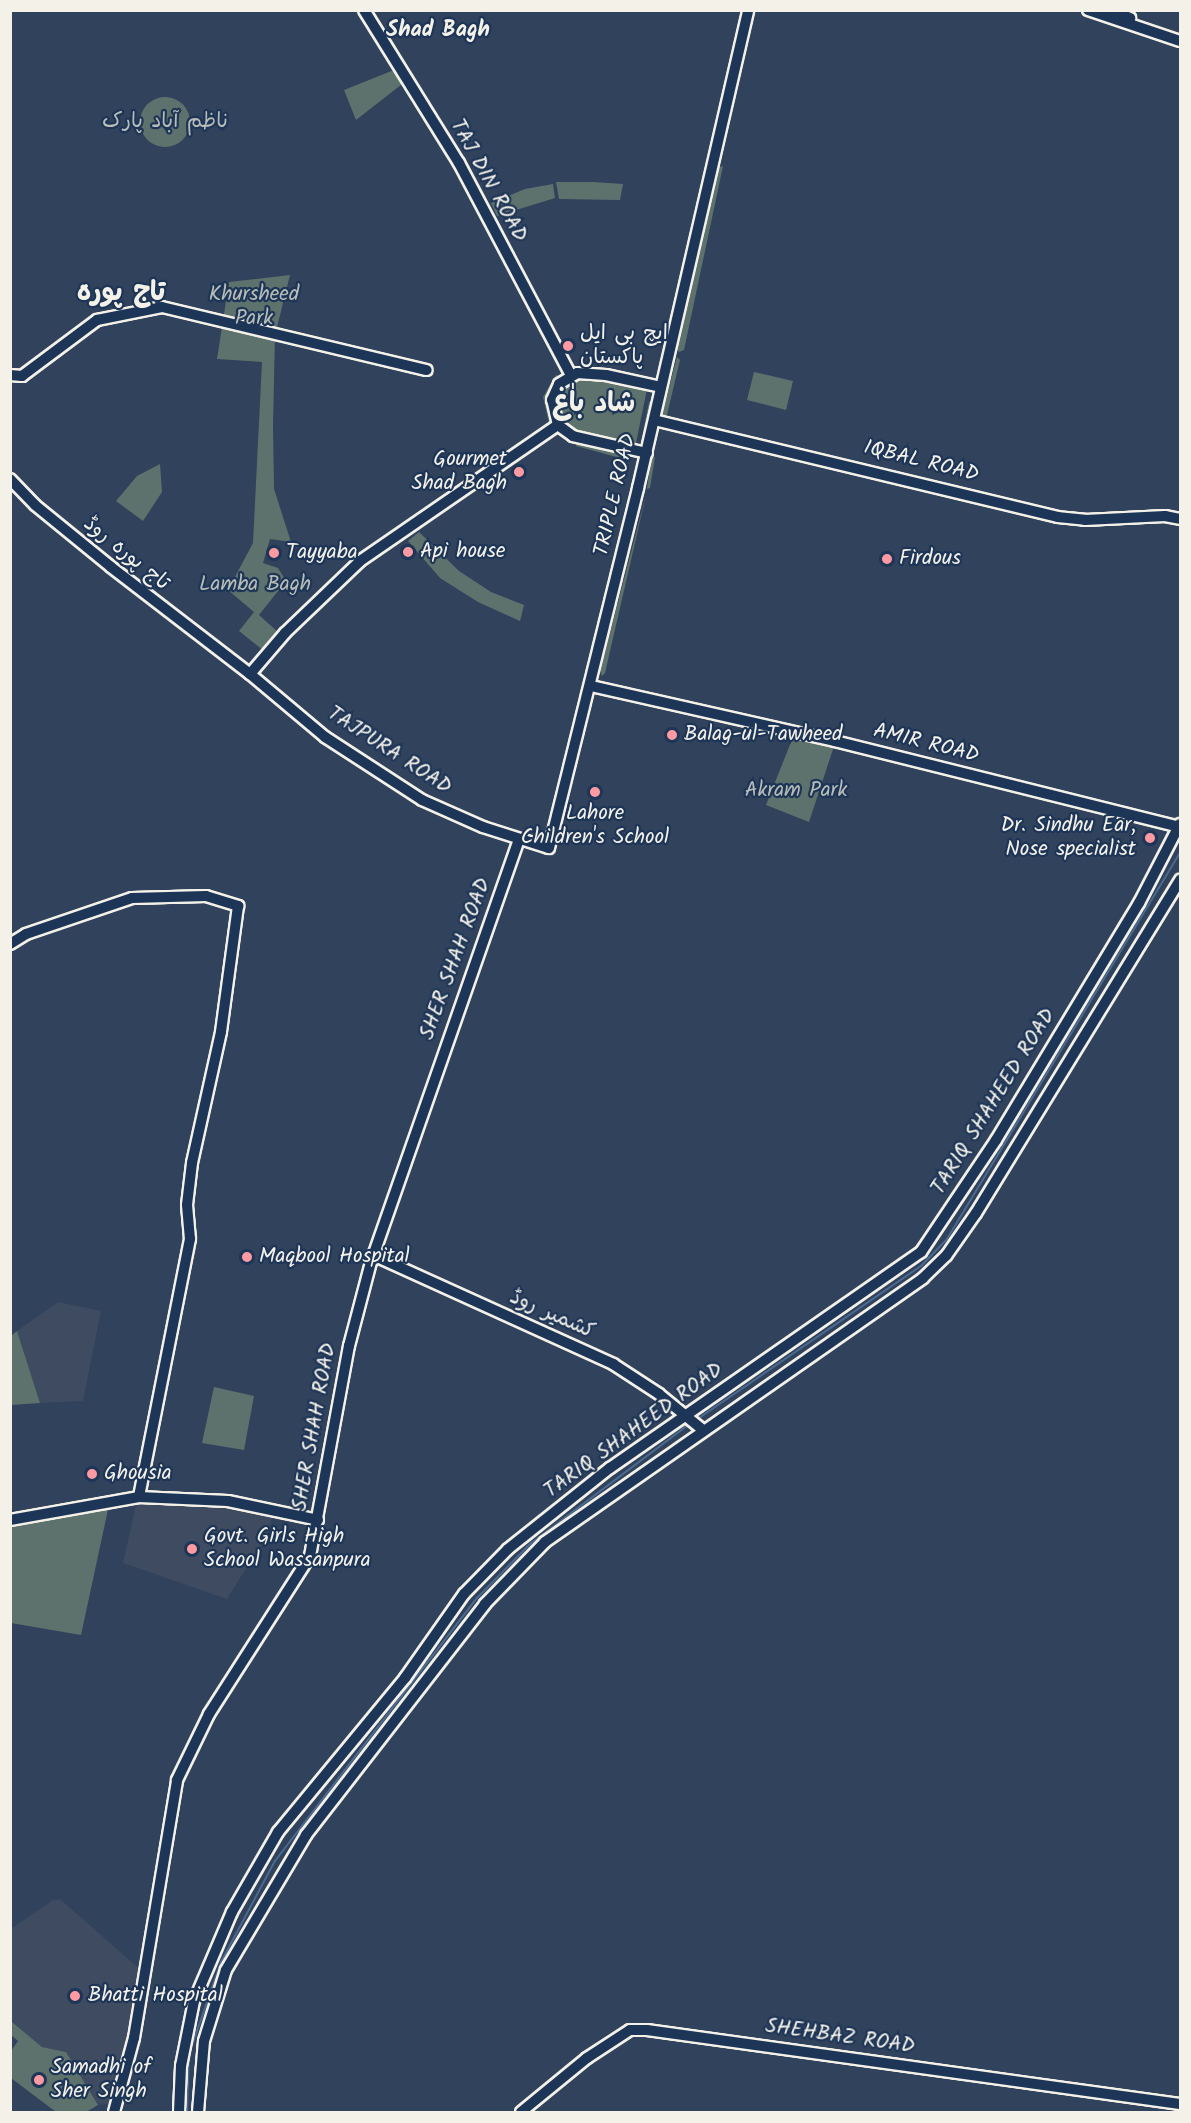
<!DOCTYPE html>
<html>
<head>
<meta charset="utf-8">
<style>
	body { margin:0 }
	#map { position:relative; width:1191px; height:2123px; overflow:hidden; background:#31425c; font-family:Kalam,"Playpen Sans Arabic",sans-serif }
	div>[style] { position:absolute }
	.built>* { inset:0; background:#3f4b60 }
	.green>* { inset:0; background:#5e726d }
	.round { border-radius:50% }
	.stream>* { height:2px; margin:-1px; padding:0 1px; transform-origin:1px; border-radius:1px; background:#4a6a8f }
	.roads { filter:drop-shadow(2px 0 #f4f1e8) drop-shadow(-2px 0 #f4f1e8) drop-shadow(0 2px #f4f1e8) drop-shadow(0 -2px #f4f1e8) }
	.secondary>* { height:10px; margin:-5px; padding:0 5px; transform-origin:5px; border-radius:5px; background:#1d3557 }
	.dots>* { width:16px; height:16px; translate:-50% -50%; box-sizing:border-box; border:3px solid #1d3557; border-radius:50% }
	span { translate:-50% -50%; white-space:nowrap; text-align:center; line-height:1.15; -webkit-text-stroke:4.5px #1d3557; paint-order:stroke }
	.park-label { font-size:21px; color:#b8beb7 }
	.street-label { font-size:21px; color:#f4f1e8 }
	.poi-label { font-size:21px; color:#f4f1e8 }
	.left { translate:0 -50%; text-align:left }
	.right { translate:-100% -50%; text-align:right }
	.neighbourhood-label { font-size:22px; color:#f4f1e8; font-weight:700 }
	.district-label { font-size:27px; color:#f4f1e8; font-weight:700 }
	.frame { position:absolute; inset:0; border:12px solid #f4f1e8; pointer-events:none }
</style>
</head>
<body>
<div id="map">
	<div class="built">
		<div style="clip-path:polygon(58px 1302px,101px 1311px,83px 1401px,40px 1403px,17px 1331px)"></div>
		<div style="clip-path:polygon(137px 1500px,227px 1504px,274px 1512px,266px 1536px,227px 1599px,123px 1563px)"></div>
		<div style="clip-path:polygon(60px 1899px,143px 1972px,117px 2103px,98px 2105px,66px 2052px,42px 2047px,11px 2020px,11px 1929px,53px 1900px)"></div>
	</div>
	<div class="green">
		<div style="clip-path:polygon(399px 68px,406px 81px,356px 120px,344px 90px)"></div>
		<div class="round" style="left:140px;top:97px;width:50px;height:50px"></div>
		<div style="clip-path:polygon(723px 166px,684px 350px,679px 352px,676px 348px,719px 167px)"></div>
		<div style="clip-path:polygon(556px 182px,593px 182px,623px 184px,620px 200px,559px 199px)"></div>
		<div style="clip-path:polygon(553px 184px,555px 198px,497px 216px,491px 203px,525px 189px)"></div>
		<div style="clip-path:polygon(290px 275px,275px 335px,273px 425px,274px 489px,291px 542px,270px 539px,263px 563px,278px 568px,286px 581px,259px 615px,279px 633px,264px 651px,239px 631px,254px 612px,228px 590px,253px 543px,262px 362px,217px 359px,229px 282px)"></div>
		<div style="clip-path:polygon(677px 357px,680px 360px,666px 419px,661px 418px)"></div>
		<div style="clip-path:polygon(754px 372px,793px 381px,786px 410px,747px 400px)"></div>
		<div style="clip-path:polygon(584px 374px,647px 389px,635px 448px,570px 431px,559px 418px,557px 397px,566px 382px)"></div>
		<div style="clip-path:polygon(556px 375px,561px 377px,549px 423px,543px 397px)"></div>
		<div style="clip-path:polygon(653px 400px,644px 447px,640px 447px,649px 402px)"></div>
		<div style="clip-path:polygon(578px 441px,626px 454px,628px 457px,624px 459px,576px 446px)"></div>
		<div style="clip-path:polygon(655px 457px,650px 488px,647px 489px,651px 459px)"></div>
		<div style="clip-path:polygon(160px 464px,162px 492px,143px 521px,116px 501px,137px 476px)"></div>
		<div style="clip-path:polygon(632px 494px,588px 672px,594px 635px)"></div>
		<div style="clip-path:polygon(646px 495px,605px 673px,602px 676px,600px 671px)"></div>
		<div style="clip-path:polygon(419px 532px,459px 571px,491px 592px,524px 605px,520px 621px,478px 602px,440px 578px,408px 541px)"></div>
		<div style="clip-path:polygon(793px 737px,834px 746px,809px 822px,766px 805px)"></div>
		<div style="clip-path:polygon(17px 1331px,40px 1403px,11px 1405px,11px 1336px)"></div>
		<div style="clip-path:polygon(214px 1387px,254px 1396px,244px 1450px,202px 1443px)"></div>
		<div style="clip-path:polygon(109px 1505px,81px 1635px,11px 1623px,10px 1523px)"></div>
		<div style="clip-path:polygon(11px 2021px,42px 2047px,66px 2052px,98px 2105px,86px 2112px,56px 2112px,11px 2078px,11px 2051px,18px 2041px,11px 2035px)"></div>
	</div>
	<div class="stream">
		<div style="left:696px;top:1420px;width:273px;rotate:-34.4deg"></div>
		<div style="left:921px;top:1266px;width:37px;rotate:-46deg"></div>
		<div style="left:947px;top:1239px;width:451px;rotate:-58.9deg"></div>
		<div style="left:187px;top:2112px;width:58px;rotate:-88deg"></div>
		<div style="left:189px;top:2054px;width:97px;rotate:-70.8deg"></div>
		<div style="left:221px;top:1962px;width:115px;rotate:-61.9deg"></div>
		<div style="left:275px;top:1861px;width:332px;rotate:-52.5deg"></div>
		<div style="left:477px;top:1598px;width:76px;rotate:-45.5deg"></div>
		<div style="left:530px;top:1544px;width:198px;rotate:-37deg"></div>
	</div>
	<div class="roads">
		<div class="secondary">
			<div style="left:364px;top:10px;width:180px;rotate:58.2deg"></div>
			<div style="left:459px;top:163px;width:240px;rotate:62.2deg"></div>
			<div style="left:1088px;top:10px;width:97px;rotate:18.6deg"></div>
			<div style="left:1111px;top:10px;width:21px;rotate:23deg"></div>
			<div style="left:10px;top:375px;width:12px;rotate:5deg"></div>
			<div style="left:22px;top:376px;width:94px;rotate:-36.7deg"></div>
			<div style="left:97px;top:320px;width:66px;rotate:-11.3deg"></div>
			<div style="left:162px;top:307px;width:272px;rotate:13.4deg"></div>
			<div style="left:654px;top:420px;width:415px;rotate:13.5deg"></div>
			<div style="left:1058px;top:517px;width:27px;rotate:6deg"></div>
			<div style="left:1085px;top:520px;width:80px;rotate:-2.9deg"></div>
			<div style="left:1165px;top:516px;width:15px;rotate:11deg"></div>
			<div style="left:647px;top:453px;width:76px;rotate:-167.1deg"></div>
			<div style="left:573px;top:436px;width:19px;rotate:-144deg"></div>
			<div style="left:558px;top:425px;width:26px;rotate:-103deg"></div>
			<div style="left:552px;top:400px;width:17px;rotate:-66deg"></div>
			<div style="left:559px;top:384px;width:21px;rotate:-31deg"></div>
			<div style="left:577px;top:373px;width:29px;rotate:4deg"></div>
			<div style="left:606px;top:375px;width:56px;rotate:12.3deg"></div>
			<div style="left:10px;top:479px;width:36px;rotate:46deg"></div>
			<div style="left:35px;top:505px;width:98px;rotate:39.2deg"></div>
			<div style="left:111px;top:567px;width:175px;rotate:37.6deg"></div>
			<div style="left:250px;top:674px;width:98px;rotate:40deg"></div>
			<div style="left:325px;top:737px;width:116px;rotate:33deg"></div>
			<div style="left:422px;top:800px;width:67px;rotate:23.9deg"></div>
			<div style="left:483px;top:827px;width:69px;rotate:17.7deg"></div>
			<div style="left:549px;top:848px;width:371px;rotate:-76.1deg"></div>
			<div style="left:638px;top:488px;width:490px;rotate:-77deg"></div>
			<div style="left:250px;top:674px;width:54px;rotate:-49.5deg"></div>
			<div style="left:285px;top:633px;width:104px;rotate:-43.8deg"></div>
			<div style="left:360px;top:561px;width:240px;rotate:-34.5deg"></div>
			<div style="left:591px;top:686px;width:250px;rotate:12.7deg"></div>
			<div style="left:835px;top:741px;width:356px;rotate:14deg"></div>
			<div style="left:10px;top:944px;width:19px;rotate:-32deg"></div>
			<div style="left:26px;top:934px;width:112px;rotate:-18.8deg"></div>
			<div style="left:132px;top:898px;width:74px;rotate:-1.5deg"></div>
			<div style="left:206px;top:896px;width:34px;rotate:17deg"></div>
			<div style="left:238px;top:906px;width:127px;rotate:97.7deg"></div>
			<div style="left:221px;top:1032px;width:134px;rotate:102.5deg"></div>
			<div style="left:192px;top:1163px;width:42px;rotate:96.8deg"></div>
			<div style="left:187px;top:1205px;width:34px;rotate:85deg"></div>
			<div style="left:190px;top:1239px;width:263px;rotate:101.2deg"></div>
			<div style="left:373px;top:1255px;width:264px;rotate:24.4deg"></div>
			<div style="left:613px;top:1364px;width:55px;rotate:33.1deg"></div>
			<div style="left:659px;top:1394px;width:57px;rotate:39.3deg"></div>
			<div style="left:10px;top:1520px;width:131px;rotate:-10.1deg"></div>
			<div style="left:139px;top:1497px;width:89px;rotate:2.6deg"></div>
			<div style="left:228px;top:1501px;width:92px;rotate:11.9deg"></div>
			<div style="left:114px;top:2112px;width:77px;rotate:-74.9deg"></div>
			<div style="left:134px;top:2038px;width:262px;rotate:-80.5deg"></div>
			<div style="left:177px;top:1780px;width:73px;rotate:-64.1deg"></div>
			<div style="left:209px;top:1714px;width:188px;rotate:-57.4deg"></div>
			<div style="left:310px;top:1556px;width:214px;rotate:-79.5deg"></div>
			<div style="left:349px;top:1346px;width:87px;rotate:-75.3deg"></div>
			<div style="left:371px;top:1262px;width:448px;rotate:-70.7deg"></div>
			<div style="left:179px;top:2112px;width:46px;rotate:-87.5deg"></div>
			<div style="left:181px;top:2066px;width:66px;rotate:-78.7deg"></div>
			<div style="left:194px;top:2001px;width:97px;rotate:-66.9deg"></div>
			<div style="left:232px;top:1912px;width:92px;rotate:-60.1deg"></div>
			<div style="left:278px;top:1832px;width:200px;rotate:-50.5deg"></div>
			<div style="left:405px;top:1678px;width:103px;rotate:-54.9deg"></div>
			<div style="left:464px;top:1594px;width:63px;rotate:-45.6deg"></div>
			<div style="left:508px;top:1549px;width:130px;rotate:-38.5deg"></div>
			<div style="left:610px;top:1468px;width:379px;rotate:-34.8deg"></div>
			<div style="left:921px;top:1252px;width:135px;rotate:-56.2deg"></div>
			<div style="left:996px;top:1140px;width:277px;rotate:-58.9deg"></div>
			<div style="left:1139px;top:903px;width:89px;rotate:-62.6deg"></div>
			<div style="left:198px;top:2112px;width:71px;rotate:-85.2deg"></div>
			<div style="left:204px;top:2041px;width:74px;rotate:-72.8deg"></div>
			<div style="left:226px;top:1970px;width:157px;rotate:-59.3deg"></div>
			<div style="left:306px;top:1835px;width:292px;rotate:-52.2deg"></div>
			<div style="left:485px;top:1604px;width:86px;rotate:-45.9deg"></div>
			<div style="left:545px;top:1542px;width:461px;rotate:-34.9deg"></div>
			<div style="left:923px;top:1278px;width:32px;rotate:-44deg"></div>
			<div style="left:946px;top:1256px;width:52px;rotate:-55.1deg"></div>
			<div style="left:976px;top:1213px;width:391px;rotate:-58.5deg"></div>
			<div style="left:521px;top:2112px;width:85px;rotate:-39.3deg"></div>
			<div style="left:587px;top:2058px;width:51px;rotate:-33.1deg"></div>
			<div style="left:630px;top:2030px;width:17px"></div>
			<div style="left:647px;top:2030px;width:538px;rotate:7.9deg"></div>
		</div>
	</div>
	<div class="dots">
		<div style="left:568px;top:346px;background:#ff9aa2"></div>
		<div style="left:519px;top:472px;background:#ff9aa2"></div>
		<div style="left:408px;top:552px;background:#ff9aa2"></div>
		<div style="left:274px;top:553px;background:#ff9aa2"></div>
		<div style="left:887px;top:559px;background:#ff9aa2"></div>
		<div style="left:672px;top:735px;background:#ff9aa2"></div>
		<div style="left:595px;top:792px;background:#ff9aa2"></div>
		<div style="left:1150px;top:838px;background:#ff9aa2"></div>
		<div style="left:247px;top:1257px;background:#ff9aa2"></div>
		<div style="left:92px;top:1474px;background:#ff9aa2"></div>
		<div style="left:192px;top:1549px;background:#ff9aa2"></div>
		<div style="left:75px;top:1996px;background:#ff9aa2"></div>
		<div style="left:39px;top:2080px;background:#ff9aa2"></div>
	</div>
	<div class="park-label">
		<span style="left:165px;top:122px">ناظم آباد پارک</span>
		<span style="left:254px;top:307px">Khursheed<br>Park</span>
		<span style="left:255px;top:585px">Lamba Bagh</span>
		<span style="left:796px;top:791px">Akram Park</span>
	</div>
	<div class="street-label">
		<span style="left:488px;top:181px;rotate:61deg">TAJ DIN ROAD</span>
		<span style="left:921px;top:462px;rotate:14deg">IQBAL ROAD</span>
		<span style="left:616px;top:495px;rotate:-77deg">TRIPLE ROAD</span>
		<span style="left:126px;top:554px;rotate:39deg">تاج پورہ روڈ</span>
		<span style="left:926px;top:744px;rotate:14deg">AMIR ROAD</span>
		<span style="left:389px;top:751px;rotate:33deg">TAJPURA ROAD</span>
		<span style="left:456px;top:959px;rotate:-70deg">SHER SHAH ROAD</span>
		<span style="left:994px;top:1102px;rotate:-58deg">TARIQ SHAHEED ROAD</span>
		<span style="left:552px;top:1315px;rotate:24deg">کشمیر روڈ</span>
		<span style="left:315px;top:1427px;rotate:-80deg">SHER SHAH ROAD</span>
		<span style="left:634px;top:1431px;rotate:-36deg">TARIQ SHAHEED ROAD</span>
		<span style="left:840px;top:2037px;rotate:8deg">SHEHBAZ ROAD</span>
	</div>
	<div class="poi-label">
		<span class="left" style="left:580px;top:346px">ایچ بی ایل<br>پاکستان</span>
		<span class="right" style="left:507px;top:472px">Gourmet<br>Shad Bagh</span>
		<span class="left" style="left:420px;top:552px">Api house</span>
		<span class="left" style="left:286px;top:553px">Tayyaba</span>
		<span class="left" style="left:899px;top:559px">Firdous</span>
		<span class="left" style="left:684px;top:735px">Balag-ul-Tawheed</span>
		<span style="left:595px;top:826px">Lahore<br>Children's School</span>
		<span class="right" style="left:1136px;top:838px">Dr. Sindhu Ear,<br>Nose specialist</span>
		<span class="left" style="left:259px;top:1257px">Maqbool Hospital</span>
		<span class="left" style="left:104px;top:1474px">Ghousia</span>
		<span class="left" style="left:204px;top:1549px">Govt. Girls High<br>School Wassanpura</span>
		<span class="left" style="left:88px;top:1996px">Bhatti Hospital</span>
		<span class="left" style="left:51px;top:2080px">Samadhi of<br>Sher Singh</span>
	</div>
	<div class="neighbourhood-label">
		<span style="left:438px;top:31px">Shad Bagh</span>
	</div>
	<div class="district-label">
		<span style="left:121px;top:293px">تاج پورہ</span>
		<span style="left:594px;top:404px">شاد باٰغ</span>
	</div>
	<div class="frame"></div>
</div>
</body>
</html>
